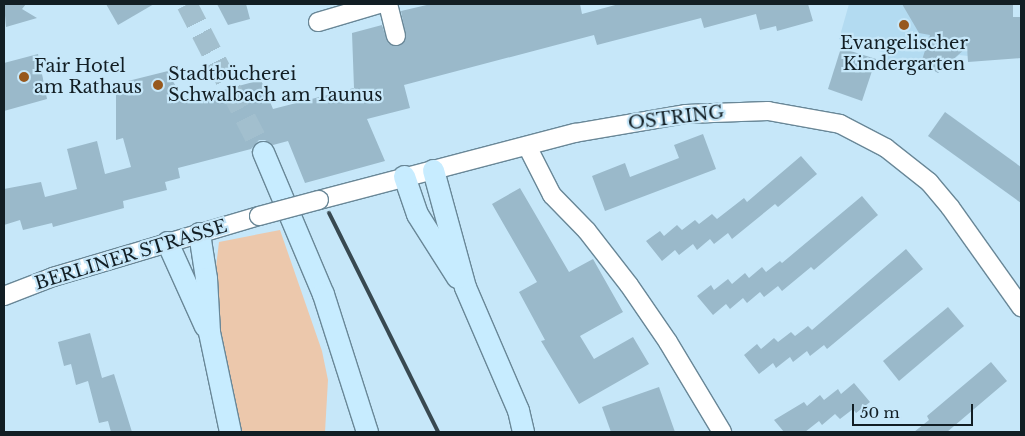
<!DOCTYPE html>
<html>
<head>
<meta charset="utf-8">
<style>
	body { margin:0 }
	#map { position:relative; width:1025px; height:436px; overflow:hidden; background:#c6e7f9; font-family:"Libre Baskerville",serif }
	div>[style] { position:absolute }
	.built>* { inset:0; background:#b3dbf1 }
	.green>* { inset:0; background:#ecc8ac }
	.building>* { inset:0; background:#9ab9ca }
	.major-tunnel>* { height:21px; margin-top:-10.5px; transform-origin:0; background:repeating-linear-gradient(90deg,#a2bfce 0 21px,transparent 0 32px) }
	.roads { filter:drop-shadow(1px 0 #698797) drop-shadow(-1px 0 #698797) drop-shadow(0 1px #698797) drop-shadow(0 -1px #698797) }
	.minor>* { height:18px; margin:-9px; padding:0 9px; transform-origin:9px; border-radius:9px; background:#fff }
	.major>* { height:21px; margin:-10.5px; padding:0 10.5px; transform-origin:10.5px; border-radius:10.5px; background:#c7ecff }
	.rail>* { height:4px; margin:-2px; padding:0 2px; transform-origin:2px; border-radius:2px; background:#384951 }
	.bridges { filter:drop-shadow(1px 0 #698797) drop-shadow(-1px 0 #698797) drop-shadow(0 1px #698797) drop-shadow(0 -1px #698797) }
	.minor-bridge>* { height:18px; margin:-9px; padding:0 9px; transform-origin:9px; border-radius:9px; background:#fff }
	.dots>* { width:14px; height:14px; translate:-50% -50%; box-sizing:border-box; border:2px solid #c6e7f9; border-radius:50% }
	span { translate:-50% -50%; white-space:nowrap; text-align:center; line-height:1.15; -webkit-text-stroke:4.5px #c6e7f9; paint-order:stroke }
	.poi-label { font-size:18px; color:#121e24 }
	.left { translate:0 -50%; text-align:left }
	.street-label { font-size:18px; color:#121e24 }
	.frame { position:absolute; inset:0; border:5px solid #121e24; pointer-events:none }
	.scale { position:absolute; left:852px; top:404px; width:121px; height:22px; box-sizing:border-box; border:2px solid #121e24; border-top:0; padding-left:6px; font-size:15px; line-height:18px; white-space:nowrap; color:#121e24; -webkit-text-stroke:4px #c6e7f9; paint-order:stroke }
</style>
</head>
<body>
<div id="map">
	<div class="built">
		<div style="clip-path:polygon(849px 4px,965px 4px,968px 56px,959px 55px,938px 73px,921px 63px,883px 65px,885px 53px,839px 39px)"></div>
	</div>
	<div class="green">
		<div style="clip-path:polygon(280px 230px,322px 351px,328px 380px,325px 432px,238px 432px,222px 366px,214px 284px,219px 242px)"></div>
	</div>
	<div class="building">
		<div style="clip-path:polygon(4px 4px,26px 4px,22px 9px,37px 18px,6px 27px)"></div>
		<div style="clip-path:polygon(106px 4px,154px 4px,118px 25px)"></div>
		<div style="clip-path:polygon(217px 4px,246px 4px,250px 19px,228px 25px)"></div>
		<div style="clip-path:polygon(431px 4px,580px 4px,582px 14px,619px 4px,808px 4px,813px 21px,777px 31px,776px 26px,760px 30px,756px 14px,704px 28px,701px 18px,597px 45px,594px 35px,404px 85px,410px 108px,367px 119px,385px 161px,305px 183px,288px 141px,273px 145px,265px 140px,259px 140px,251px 149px,178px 168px,180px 178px,165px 182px,167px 190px,123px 201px,124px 208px,53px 227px,52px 223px,23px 230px,20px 220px,4px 225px,4px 189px,41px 182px,45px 197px,77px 189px,67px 149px,97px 141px,105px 174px,131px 167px,123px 138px,116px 140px,116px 84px,168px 71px,183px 101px,261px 80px,273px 109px,354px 88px,352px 33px,382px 25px,388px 43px,399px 46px,406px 38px,401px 11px)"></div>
		<div style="clip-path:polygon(902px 4px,1013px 4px,1013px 17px,1021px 17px,1021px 58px,968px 62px,967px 47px,938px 73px,921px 63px,930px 35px,919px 33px)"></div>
		<div style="clip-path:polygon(841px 48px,876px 59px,862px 101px,828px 89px)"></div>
		<div style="clip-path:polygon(38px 54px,47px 99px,4px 111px,4px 63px)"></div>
		<div style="clip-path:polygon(945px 112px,1021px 167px,1021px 203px,928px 136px)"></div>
		<div style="clip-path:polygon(703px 134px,716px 169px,605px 211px,592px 176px,625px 163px,630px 177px,679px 158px,674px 145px)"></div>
		<div style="clip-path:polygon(801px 156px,817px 174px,778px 207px,775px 204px,732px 239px,728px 233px,714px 244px,710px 239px,697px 250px,693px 244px,679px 255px,675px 250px,662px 261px,646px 241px,660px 231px,664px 236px,677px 225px,682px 230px,695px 220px,699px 224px,712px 214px,717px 219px,744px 198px,747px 202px)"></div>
		<div style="clip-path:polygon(520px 188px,569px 272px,593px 259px,623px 312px,580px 336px,594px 359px,633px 337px,649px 364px,579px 404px,541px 341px,545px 340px,519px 292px,537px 282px,492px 204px)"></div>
		<div style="clip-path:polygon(862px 196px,878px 215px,814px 270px,811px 267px,782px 291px,778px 286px,764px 297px,760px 292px,747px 303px,743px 298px,730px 309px,726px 304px,713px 315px,697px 296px,711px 285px,714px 290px,728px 279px,732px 284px,745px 273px,749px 278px,762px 267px,766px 272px,780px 261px,782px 263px)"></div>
		<div style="clip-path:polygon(906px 249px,923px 269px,827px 349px,824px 345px,810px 356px,807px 351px,793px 362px,790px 357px,776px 368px,773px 363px,759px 374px,744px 355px,757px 344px,761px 349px,774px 338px,778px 342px,791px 332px,795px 336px,808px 326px,812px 330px)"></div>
		<div style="clip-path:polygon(948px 307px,964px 326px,899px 381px,883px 361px)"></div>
		<div style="clip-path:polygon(90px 333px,102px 378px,114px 374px,132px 432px,111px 432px,108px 421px,99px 423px,88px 381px,76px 385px,71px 364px,64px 366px,58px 342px)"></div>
		<div style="clip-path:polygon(991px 362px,1007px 381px,947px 432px,914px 432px,929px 420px,927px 416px)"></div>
		<div style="clip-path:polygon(854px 383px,870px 402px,856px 413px,853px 409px,840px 419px,835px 414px,822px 425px,819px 421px,805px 432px,784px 432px,774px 420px,804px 402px,807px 406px,820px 395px,824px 400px,838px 389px,841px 394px)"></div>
		<div style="clip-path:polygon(659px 387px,675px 432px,611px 432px,602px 407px)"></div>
	</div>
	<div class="major-tunnel">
		<div style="left:187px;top:4px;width:166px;rotate:62.8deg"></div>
	</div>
	<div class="roads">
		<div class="minor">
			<div style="left:388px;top:4px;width:33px;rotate:76deg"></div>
			<div style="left:318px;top:22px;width:64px;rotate:-16.4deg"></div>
			<div style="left:527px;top:146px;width:55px;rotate:63deg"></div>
			<div style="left:552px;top:195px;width:50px;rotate:45.8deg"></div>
			<div style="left:587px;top:231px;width:68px;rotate:52.1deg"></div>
			<div style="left:629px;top:285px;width:69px;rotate:55.6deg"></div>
			<div style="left:668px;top:342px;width:105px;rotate:59deg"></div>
			<div style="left:319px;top:200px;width:265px;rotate:-14.7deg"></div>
			<div style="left:575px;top:133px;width:113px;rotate:-9.7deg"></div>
			<div style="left:686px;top:114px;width:82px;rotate:-2.1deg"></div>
			<div style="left:768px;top:111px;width:73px;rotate:10.2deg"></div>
			<div style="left:840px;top:124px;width:52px;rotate:27.6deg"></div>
			<div style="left:886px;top:148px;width:55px;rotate:38.3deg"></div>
			<div style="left:929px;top:182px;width:33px;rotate:50deg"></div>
			<div style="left:950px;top:207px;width:123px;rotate:54.6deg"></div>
			<div style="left:4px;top:296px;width:53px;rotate:-21.2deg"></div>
			<div style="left:53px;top:277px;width:215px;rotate:-16.5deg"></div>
		</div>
		<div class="major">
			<div style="left:263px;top:152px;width:154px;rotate:67.1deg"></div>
			<div style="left:323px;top:294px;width:145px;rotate:72.3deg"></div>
			<div style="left:433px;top:170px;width:121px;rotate:74.7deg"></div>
			<div style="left:465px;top:287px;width:134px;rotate:66.7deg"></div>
			<div style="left:518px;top:410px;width:23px;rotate:77deg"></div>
			<div style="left:404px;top:176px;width:40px;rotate:71.1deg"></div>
			<div style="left:417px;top:214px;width:75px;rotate:57.6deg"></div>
			<div style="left:199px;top:233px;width:46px;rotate:81.2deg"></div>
			<div style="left:206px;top:278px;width:54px;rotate:86.8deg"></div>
			<div style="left:209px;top:332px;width:102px;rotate:78.1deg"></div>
			<div style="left:167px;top:242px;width:92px;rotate:65.7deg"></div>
		</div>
	</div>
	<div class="rail">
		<div style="left:329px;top:213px;width:245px;rotate:63.5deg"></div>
	</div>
	<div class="bridges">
		<div class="minor-bridge">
			<div style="left:259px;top:216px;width:62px;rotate:-14.9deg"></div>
		</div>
	</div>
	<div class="dots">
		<div style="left:904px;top:25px;background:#97591e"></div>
		<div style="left:24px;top:77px;background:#97591e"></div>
		<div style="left:158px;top:85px;background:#97591e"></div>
	</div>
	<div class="poi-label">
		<span style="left:904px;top:54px">Evangelischer<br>Kindergarten</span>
		<span class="left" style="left:34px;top:77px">Fair Hotel<br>am Rathaus</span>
		<span class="left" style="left:168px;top:85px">Stadtbücherei<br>Schwalbach am Taunus</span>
	</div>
	<div class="street-label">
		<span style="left:676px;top:118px;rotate:-7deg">OSTRING</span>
		<span style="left:131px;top:255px;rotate:-17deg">BERLINER STRASSE</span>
	</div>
	<div class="frame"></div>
	<div class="scale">50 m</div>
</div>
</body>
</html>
